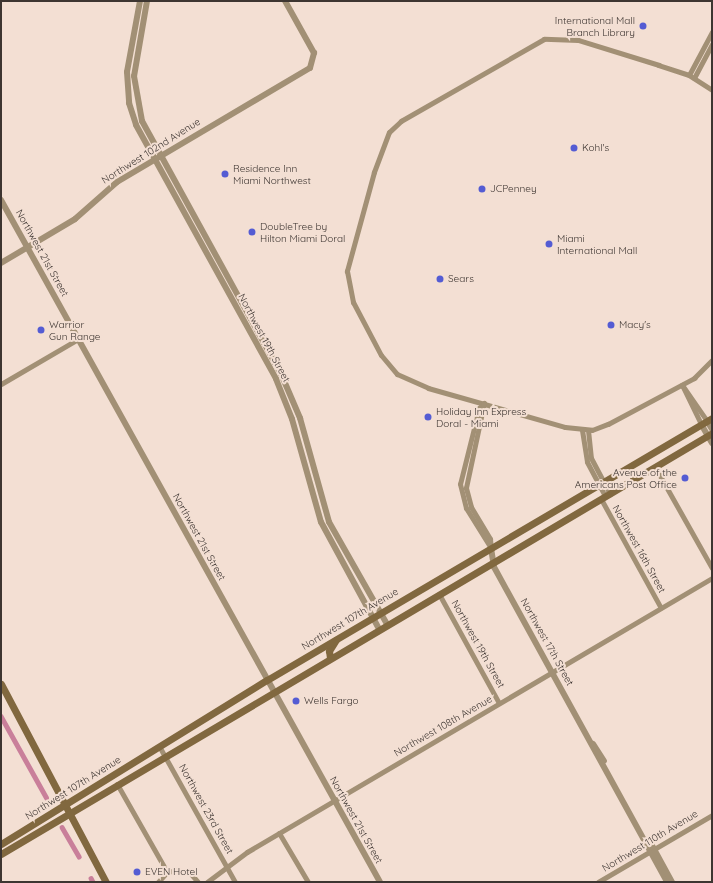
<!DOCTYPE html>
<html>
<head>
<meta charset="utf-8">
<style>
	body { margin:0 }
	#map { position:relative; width:713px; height:883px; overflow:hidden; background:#f3dfd3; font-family:Quicksand,sans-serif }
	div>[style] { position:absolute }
	.canal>* { height:4.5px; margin:-2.25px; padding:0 2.25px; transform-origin:2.25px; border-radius:2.25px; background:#c97f9a }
	.minor>* { height:5px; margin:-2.5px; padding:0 2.5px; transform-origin:2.5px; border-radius:2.5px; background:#a29075 }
	.tertiary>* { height:6px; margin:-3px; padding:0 3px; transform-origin:3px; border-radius:3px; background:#a29075 }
	.secondary>* { height:7px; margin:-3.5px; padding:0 3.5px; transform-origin:3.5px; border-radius:3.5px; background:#81683f }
	.dots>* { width:11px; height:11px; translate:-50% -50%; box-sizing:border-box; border:2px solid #f3dfd3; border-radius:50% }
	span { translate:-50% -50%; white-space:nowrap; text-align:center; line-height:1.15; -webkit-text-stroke:4px #f3dfd3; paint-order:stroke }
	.poi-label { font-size:10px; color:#3d3531 }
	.right { translate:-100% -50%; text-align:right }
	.left { translate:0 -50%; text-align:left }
	.street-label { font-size:10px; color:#3d3531 }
	.frame { position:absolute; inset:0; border:2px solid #3d3531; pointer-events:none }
</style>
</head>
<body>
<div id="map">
	<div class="canal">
		<div style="left:1px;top:716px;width:93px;rotate:60.9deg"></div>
		<div style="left:62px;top:827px;width:34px;rotate:60deg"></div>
		<div style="left:91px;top:878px;width:4px;rotate:63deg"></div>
	</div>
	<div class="minor">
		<div style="left:689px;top:75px;width:49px;rotate:-61.9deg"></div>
		<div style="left:694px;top:78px;width:38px;rotate:-62deg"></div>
		<div style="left:712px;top:90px;width:27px;rotate:-147deg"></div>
		<div style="left:689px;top:75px;width:32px;rotate:-162deg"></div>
		<div style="left:659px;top:65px;width:85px;rotate:-162.8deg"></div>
		<div style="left:578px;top:40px;width:34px;rotate:-178deg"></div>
		<div style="left:544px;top:39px;width:165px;rotate:150.2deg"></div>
		<div style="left:401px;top:121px;width:16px;rotate:137deg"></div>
		<div style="left:389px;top:132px;width:43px;rotate:110.6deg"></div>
		<div style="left:374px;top:172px;width:103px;rotate:105.3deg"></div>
		<div style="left:347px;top:271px;width:32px;rotate:79deg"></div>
		<div style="left:353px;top:302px;width:60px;rotate:62.2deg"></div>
		<div style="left:381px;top:355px;width:25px;rotate:50deg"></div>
		<div style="left:397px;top:374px;width:34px;rotate:24deg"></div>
		<div style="left:428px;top:388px;width:142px;rotate:15.9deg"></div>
		<div style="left:565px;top:427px;width:27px;rotate:6deg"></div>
		<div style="left:592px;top:430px;width:17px;rotate:-21deg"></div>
		<div style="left:608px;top:424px;width:98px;rotate:-28.1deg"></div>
		<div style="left:694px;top:378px;width:25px;rotate:-45deg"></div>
		<div style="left:1px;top:384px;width:89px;rotate:-30.3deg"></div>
		<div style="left:682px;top:385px;width:43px;rotate:64deg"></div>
		<div style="left:682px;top:385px;width:44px;rotate:55.2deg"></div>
		<div style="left:484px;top:403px;width:7px;rotate:135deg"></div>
		<div style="left:479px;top:408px;width:78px;rotate:104deg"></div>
		<div style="left:460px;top:484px;width:25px;rotate:76deg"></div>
		<div style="left:466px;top:508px;width:47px;rotate:58deg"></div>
		<div style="left:484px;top:403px;width:87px;rotate:102deg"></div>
		<div style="left:466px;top:488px;width:20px;rotate:75deg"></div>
		<div style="left:471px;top:507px;width:37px;rotate:59deg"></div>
		<div style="left:490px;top:539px;width:9px;rotate:84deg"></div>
		<div style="left:582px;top:430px;width:32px;rotate:81deg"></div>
		<div style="left:587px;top:462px;width:38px;rotate:62deg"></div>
		<div style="left:588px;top:430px;width:28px;rotate:84deg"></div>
		<div style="left:591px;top:458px;width:41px;rotate:62.2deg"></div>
		<div style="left:655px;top:467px;width:116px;rotate:60.6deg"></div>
		<div style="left:601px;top:499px;width:124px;rotate:61.2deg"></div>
		<div style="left:439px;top:594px;width:124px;rotate:61.2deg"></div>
		<div style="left:159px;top:746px;width:156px;rotate:60.8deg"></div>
		<div style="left:117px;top:784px;width:101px;rotate:60.4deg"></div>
		<div style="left:279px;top:833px;width:57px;rotate:59.4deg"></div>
		<div style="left:158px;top:882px;width:13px;rotate:-48deg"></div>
		<div style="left:167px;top:872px;width:10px;rotate:-11deg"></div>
		<div style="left:177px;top:870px;width:15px;rotate:16deg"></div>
		<div style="left:191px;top:874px;width:11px;rotate:49deg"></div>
		<div style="left:207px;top:882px;width:50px;rotate:-36.9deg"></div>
		<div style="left:247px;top:852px;width:540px;rotate:-30.51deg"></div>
		<div style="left:598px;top:882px;width:132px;rotate:-30.4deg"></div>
	</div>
	<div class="tertiary">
		<div style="left:140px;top:1px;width:72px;rotate:100.4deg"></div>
		<div style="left:127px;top:72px;width:31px;rotate:86deg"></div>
		<div style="left:129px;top:103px;width:23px;rotate:72deg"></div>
		<div style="left:136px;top:125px;width:290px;rotate:61.1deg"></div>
		<div style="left:276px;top:379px;width:43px;rotate:68.2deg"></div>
		<div style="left:292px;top:419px;width:107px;rotate:74.3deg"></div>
		<div style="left:321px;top:522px;width:122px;rotate:61.5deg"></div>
		<div style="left:147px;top:1px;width:76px;rotate:99.8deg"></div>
		<div style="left:134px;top:76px;width:46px;rotate:79.9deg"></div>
		<div style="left:142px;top:121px;width:291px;rotate:61.2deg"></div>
		<div style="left:282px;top:376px;width:46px;rotate:66.8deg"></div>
		<div style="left:300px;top:418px;width:108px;rotate:74.4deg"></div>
		<div style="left:329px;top:522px;width:117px;rotate:60.4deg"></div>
		<div style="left:1px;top:200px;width:780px;rotate:60.94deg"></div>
		<div style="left:1px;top:263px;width:86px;rotate:-30.7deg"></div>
		<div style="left:75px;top:219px;width:56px;rotate:-41.4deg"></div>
		<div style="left:117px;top:182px;width:224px;rotate:-30.6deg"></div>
		<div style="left:310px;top:68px;width:16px;rotate:-75deg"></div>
		<div style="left:314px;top:53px;width:60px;rotate:-119.1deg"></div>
		<div style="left:707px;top:421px;width:9px;rotate:58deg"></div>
		<div style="left:701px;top:424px;width:22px;rotate:60deg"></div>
		<div style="left:491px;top:548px;width:19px;rotate:81deg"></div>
		<div style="left:494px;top:567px;width:359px;rotate:61.2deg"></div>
		<div style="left:593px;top:744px;width:20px;rotate:57deg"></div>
		<div style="left:649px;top:840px;width:48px;rotate:61.3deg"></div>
	</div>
	<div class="secondary">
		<div style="left:330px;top:658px;width:7px;rotate:-98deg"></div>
		<div style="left:329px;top:651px;width:13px;rotate:-58deg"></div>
		<div style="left:1px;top:684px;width:224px;rotate:62.1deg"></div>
		<div style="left:1px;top:844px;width:312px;rotate:-31.7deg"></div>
		<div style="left:267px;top:680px;width:516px;rotate:-30.49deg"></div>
		<div style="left:1px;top:854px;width:826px;rotate:-30.63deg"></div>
	</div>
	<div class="dots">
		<div style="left:643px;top:26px;background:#545cd3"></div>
		<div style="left:574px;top:148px;background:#545cd3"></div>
		<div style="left:225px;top:174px;background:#545cd3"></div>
		<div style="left:482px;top:189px;background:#545cd3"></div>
		<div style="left:252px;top:232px;background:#545cd3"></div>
		<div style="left:549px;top:244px;background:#545cd3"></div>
		<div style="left:440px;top:279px;background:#545cd3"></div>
		<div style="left:611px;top:325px;background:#545cd3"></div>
		<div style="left:41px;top:330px;background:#545cd3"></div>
		<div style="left:428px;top:417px;background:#545cd3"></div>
		<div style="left:685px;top:478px;background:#545cd3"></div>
		<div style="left:296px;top:701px;background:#545cd3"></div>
		<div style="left:137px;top:872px;background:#545cd3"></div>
	</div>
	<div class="poi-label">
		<span class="right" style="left:635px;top:26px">International Mall<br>Branch Library</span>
		<span class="left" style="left:582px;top:148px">Kohl's</span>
		<span class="left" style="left:233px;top:174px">Residence Inn<br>Miami Northwest</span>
		<span class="left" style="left:490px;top:189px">JCPenney</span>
		<span class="left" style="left:260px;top:232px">DoubleTree by<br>Hilton Miami Doral</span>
		<span class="left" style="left:557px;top:244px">Miami<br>International Mall</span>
		<span class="left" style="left:448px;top:279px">Sears</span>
		<span class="left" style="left:49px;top:330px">Warrior<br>Gun Range</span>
		<span class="left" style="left:619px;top:325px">Macy's</span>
		<span class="left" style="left:436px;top:417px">Holiday Inn Express<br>Doral - Miami</span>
		<span class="right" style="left:677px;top:478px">Avenue of the<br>Americans Post Office</span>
		<span class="left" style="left:304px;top:701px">Wells Fargo</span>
		<span class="left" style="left:145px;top:872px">EVEN Hotel</span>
	</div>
	<div class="street-label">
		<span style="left:151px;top:151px;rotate:-32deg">Northwest 102nd Avenue</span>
		<span style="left:42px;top:253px;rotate:61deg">Northwest 21st Street</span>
		<span style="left:264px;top:338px;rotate:62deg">Northwest 19th Street</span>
		<span style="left:199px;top:537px;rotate:61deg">Northwest 21st Street</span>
		<span style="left:639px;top:549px;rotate:61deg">Northwest 16th Street</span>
		<span style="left:350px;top:619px;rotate:-31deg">Northwest 107th Avenue</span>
		<span style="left:547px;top:642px;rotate:61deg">Northwest 17th Street</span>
		<span style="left:478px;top:644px;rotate:61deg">Northwest 19th Street</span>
		<span style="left:443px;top:726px;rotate:-30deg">Northwest 108th Avenue</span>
		<span style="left:73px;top:788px;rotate:-32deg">Northwest 107th Avenue</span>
		<span style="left:206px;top:809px;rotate:61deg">Northwest 23rd Street</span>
		<span style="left:356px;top:820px;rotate:61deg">Northwest 21st Street</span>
		<span style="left:650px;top:841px;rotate:-31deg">Northwest 110th Avenue</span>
	</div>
	<div class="frame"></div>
</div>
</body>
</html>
